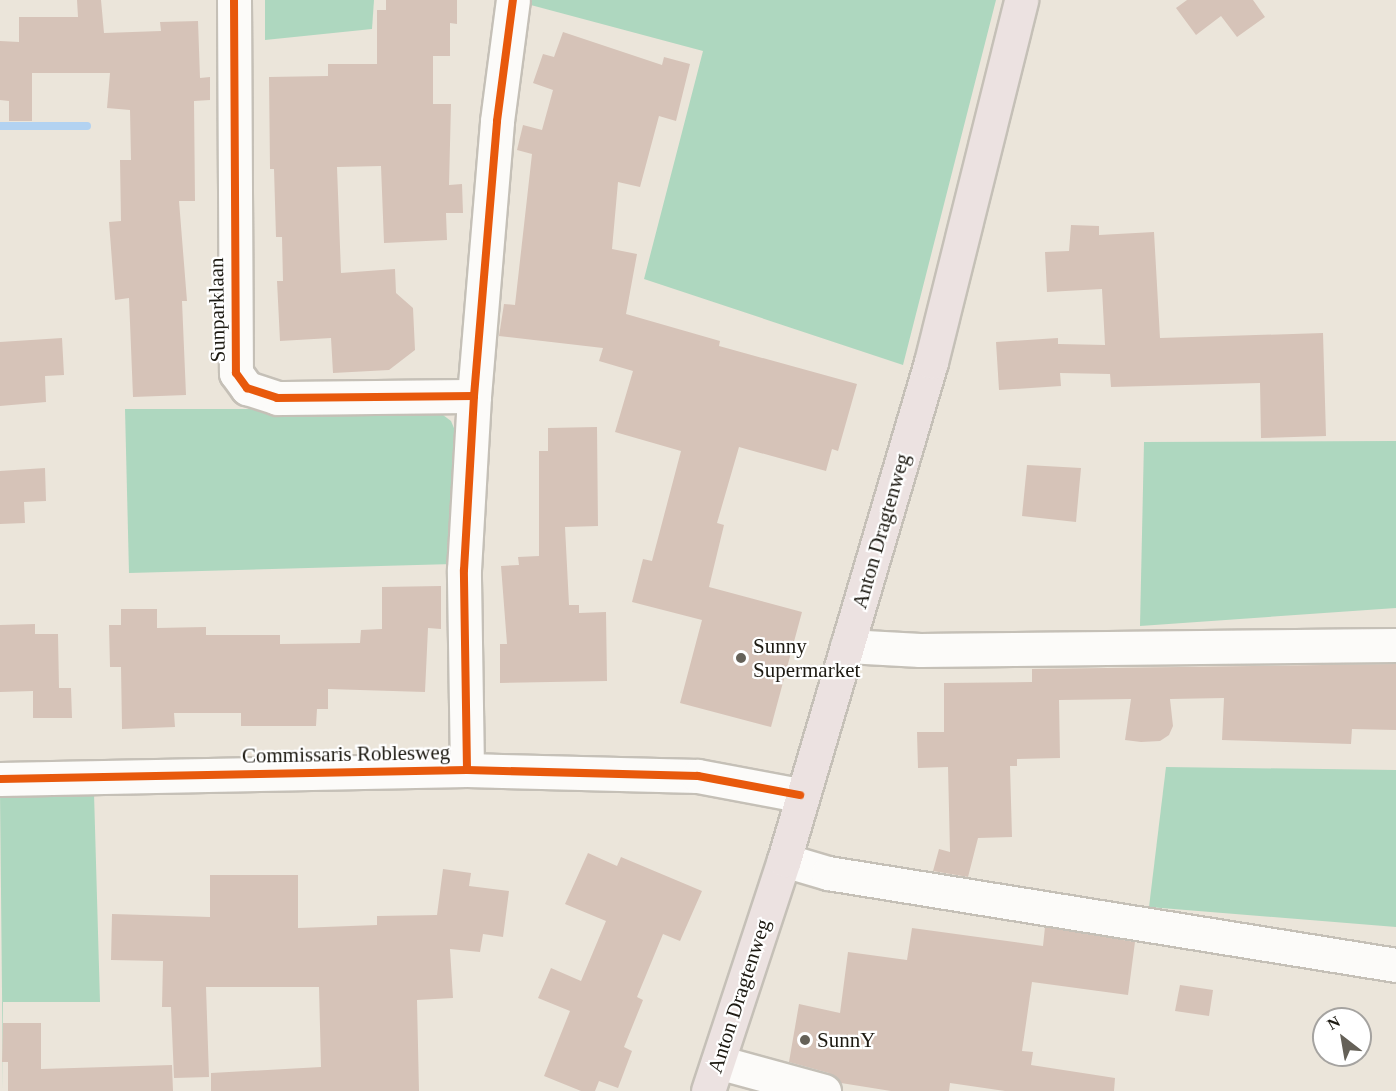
<!DOCTYPE html>
<html>
<head>
<meta charset="utf-8">
<style>
	body { margin:0 }
	#map { position:relative; width:1396px; height:1091px; overflow:hidden; background:#ebe5da; font-family:"Times New Roman",serif }
	div>[style] { position:absolute }
	.green>* { inset:0; background:#aed7bf }
	.stream>* { height:8px; margin:-4px; padding:0 4px; transform-origin:4px; border-radius:4px; background:#b2d2f1 }
	.building>* { inset:0; background:#d6c3b8 }
	.roads { filter:drop-shadow(2px 0 #c5c0b7) drop-shadow(-2px 0 #c5c0b7) drop-shadow(0 2px #c5c0b7) drop-shadow(0 -2px #c5c0b7) }
	.minor>* { height:33px; margin:-16.5px; padding:0 16.5px; transform-origin:16.5px; border-radius:16.5px; background:#fcfbf9 }
	.major>* { height:33px; margin:-16.5px; padding:0 16.5px; transform-origin:16.5px; border-radius:16.5px; background:#ece2e1 }
	.cycleway>* { height:8px; margin:-4px; padding:0 4px; transform-origin:4px; border-radius:4px; background:#e8590c }
	.dots>* { width:16px; height:16px; translate:-50% -50%; box-sizing:border-box; border:3px solid #fff; border-radius:50% }
	span { translate:-50% -50%; white-space:nowrap; text-align:center; line-height:1.15; -webkit-text-stroke:4.5px #fff; paint-order:stroke }
	.street-label { font-size:21px; color:#1d1a12 }
	.poi-label { font-size:21px; color:#1d1a12 }
	.left { translate:0 -50%; text-align:left }
	.north { position:absolute; left:1312px; top:1007px; width:60px; height:60px; box-sizing:border-box; background:#fff; border:2px solid #a5a3a0; border-radius:50%; rotate:329deg; font-size:16px; font-weight:700; line-height:24px; text-align:center; color:#1d1a12 }
	.north::after { content:''; display:block; margin:auto; width:21px; height:27px; background:#656158; clip-path:polygon(50% 0,100% 100%,50% 72%,0 100%) }
</style>
</head>
<body>
<div id="map">
	<div class="green">
		<div style="clip-path:polygon(265px 0,374px 0,372px 29px,265px 40px)"></div>
		<div style="clip-path:polygon(528px 0,996px 0,903px 365px,644px 279px,703px 51px,527px 4px)"></div>
		<div style="clip-path:polygon(125px 409px,435px 409px,451px 421px,459px 440px,453px 564px,129px 573px)"></div>
		<div style="clip-path:polygon(1396px 441px,1396px 608px,1140px 626px,1144px 442px)"></div>
		<div style="clip-path:polygon(1166px 767px,1396px 770px,1396px 927px,1149px 907px)"></div>
		<div style="clip-path:polygon(0 792px,94px 793px,100px 1002px,3px 1002px,3px 1091px)"></div>
	</div>
	<div class="stream">
		<div style="left:0;top:126px;width:87px"></div>
	</div>
	<div class="building">
		<div style="clip-path:polygon(77px 0,101px 0,104px 33px,161px 31px,160px 22px,198px 21px,200px 78px,210px 77px,210px 100px,194px 101px,195px 201px,179px 201px,187px 301px,182px 301px,186px 395px,133px 397px,129px 298px,115px 300px,109px 222px,121px 221px,120px 160px,131px 160px,130px 110px,107px 108px,110px 73px,32px 73px,32px 121px,9px 121px,9px 101px,0 100px,0 41px,19px 42px,19px 17px,78px 17px)"></div>
		<div style="clip-path:polygon(386px 0,457px 0,457px 24px,450px 23px,450px 56px,433px 56px,433px 104px,451px 104px,449px 185px,462px 184px,463px 213px,446px 213px,447px 240px,384px 243px,381px 166px,337px 167px,341px 273px,395px 269px,396px 293px,413px 308px,415px 350px,389px 370px,333px 373px,331px 338px,280px 341px,277px 281px,283px 281px,282px 237px,276px 237px,274px 169px,270px 169px,269px 77px,328px 76px,328px 64px,377px 64px,377px 10px,386px 10px)"></div>
		<div style="clip-path:polygon(1187px 0,1253px 0,1265px 17px,1237px 37px,1221px 16px,1196px 35px,1176px 8px)"></div>
		<div style="clip-path:polygon(563px 32px,662px 65px,664px 57px,690px 64px,676px 121px,659px 116px,640px 187px,618px 182px,612px 249px,637px 254px,626px 314px,720px 341px,719px 346px,857px 384px,838px 451px,832px 449px,826px 471px,739px 447px,717px 523px,724px 525px,709px 587px,802px 612px,771px 727px,680px 703px,702px 620px,632px 602px,643px 559px,652px 561px,681px 451px,615px 432px,633px 371px,599px 361px,603px 348px,499px 336px,504px 304px,515px 305px,532px 154px,517px 150px,523px 125px,542px 130px,553px 90px,533px 83px,543px 54px,554px 57px)"></div>
		<div style="clip-path:polygon(1071px 225px,1099px 226px,1099px 235px,1154px 232px,1160px 338px,1323px 333px,1326px 436px,1261px 438px,1260px 383px,1111px 387px,1110px 374px,1060px 373px,1061px 386px,999px 390px,996px 342px,1058px 338px,1058px 344px,1105px 345px,1102px 289px,1047px 292px,1045px 252px,1069px 251px)"></div>
		<div style="clip-path:polygon(62px 338px,64px 375px,45px 376px,46px 402px,0 406px,0 342px)"></div>
		<div style="clip-path:polygon(597px 427px,598px 526px,565px 527px,569px 605px,579px 605px,579px 613px,606px 612px,607px 681px,500px 683px,500px 644px,507px 644px,501px 566px,519px 565px,518px 557px,539px 556px,539px 451px,548px 451px,548px 428px)"></div>
		<div style="clip-path:polygon(1027px 465px,1081px 468px,1076px 522px,1022px 516px)"></div>
		<div style="clip-path:polygon(45px 468px,46px 501px,24px 502px,25px 523px,0 524px,0 471px)"></div>
		<div style="clip-path:polygon(441px 586px,441px 629px,428px 628px,425px 692px,328px 689px,328px 709px,317px 709px,316px 726px,241px 726px,241px 713px,174px 713px,175px 727px,122px 729px,121px 667px,110px 667px,109px 625px,121px 625px,121px 609px,157px 609px,157px 628px,206px 627px,206px 635px,280px 635px,280px 644px,360px 643px,361px 630px,382px 629px,382px 587px)"></div>
		<div style="clip-path:polygon(35px 624px,35px 634px,58px 634px,59px 688px,71px 688px,72px 718px,33px 718px,33px 691px,0 692px,0 625px)"></div>
		<div style="clip-path:polygon(1396px 664px,1396px 730px,1352px 729px,1351px 744px,1222px 740px,1224px 698px,1170px 699px,1173px 726px,1169px 735px,1160px 741px,1141px 742px,1125px 740px,1131px 699px,1059px 700px,1060px 758px,1017px 759px,1017px 766px,1010px 766px,1012px 837px,978px 838px,968px 877px,933px 871px,939px 849px,950px 852px,948px 767px,918px 768px,917px 732px,944px 732px,944px 683px,1032px 682px,1032px 669px)"></div>
		<div style="clip-path:polygon(588px 853px,617px 866px,621px 857px,702px 891px,680px 941px,663px 934px,637px 997px,643px 1000px,624px 1047px,632px 1051px,618px 1088px,599px 1081px,595px 1091px,581px 1091px,544px 1076px,570px 1011px,538px 998px,551px 968px,581px 981px,606px 921px,565px 904px)"></div>
		<div style="clip-path:polygon(443px 869px,471px 873px,469px 886px,509px 891px,503px 937px,483px 934px,480px 952px,450px 949px,453px 998px,417px 1000px,419px 1091px,211px 1091px,211px 1073px,321px 1067px,319px 987px,206px 987px,209px 1077px,174px 1078px,171px 1007px,162px 1007px,163px 961px,111px 960px,112px 914px,210px 917px,210px 875px,298px 875px,298px 928px,377px 925px,377px 916px,437px 915px)"></div>
		<div style="clip-path:polygon(1045px 927px,1135px 942px,1128px 995px,1032px 982px,1022px 1051px,1033px 1052px,1031px 1065px,1115px 1078px,1114px 1091px,1005px 1091px,950px 1083px,949px 1091px,891px 1091px,841px 1083px,829px 1073px,789px 1062px,799px 1004px,840px 1013px,848px 952px,907px 960px,912px 928px,1043px 946px)"></div>
		<div style="clip-path:polygon(1180px 985px,1213px 990px,1209px 1016px,1175px 1011px)"></div>
		<div style="clip-path:polygon(3px 1023px,41px 1023px,41px 1069px,172px 1065px,173px 1091px,8px 1091px,8px 1062px,2px 1062px)"></div>
	</div>
	<div class="roads">
		<div class="minor">
			<div style="left:234px;top:0;width:373px;rotate:89.7deg"></div>
			<div style="left:236px;top:373px;width:19px;rotate:54deg"></div>
			<div style="left:247px;top:388px;width:32px;rotate:18deg"></div>
			<div style="left:277px;top:398px;width:197px;rotate:-0.6deg"></div>
			<div style="left:847px;top:646px;width:73px;rotate:3.1deg"></div>
			<div style="left:920px;top:650px;width:476px;rotate:-0.6deg"></div>
			<div style="left:467px;top:770px;width:200px;rotate:-90.9deg"></div>
			<div style="left:464px;top:570px;width:174px;rotate:-86.7deg"></div>
			<div style="left:474px;top:396px;width:276px;rotate:-85.2deg"></div>
			<div style="left:497px;top:121px;width:122px;rotate:-82.5deg"></div>
			<div style="left:0;top:779px;width:467px;rotate:-1.1deg"></div>
			<div style="left:467px;top:770px;width:231px;rotate:1.5deg"></div>
			<div style="left:698px;top:776px;width:104px;rotate:10.6deg"></div>
			<div style="left:784px;top:860px;width:46px;rotate:16.5deg"></div>
			<div style="left:828px;top:873px;width:575px;rotate:9.2deg"></div>
			<div style="left:718px;top:1062px;width:110px;rotate:15.3deg"></div>
		</div>
		<div class="major">
			<div style="left:708px;top:1091px;width:243px;rotate:-71.8deg"></div>
			<div style="left:784px;top:860px;width:519px;rotate:-73.55deg"></div>
			<div style="left:931px;top:362px;width:373px;rotate:-76deg"></div>
		</div>
	</div>
	<div class="cycleway">
		<div style="left:234px;top:0;width:373px;rotate:89.7deg"></div>
		<div style="left:236px;top:373px;width:19px;rotate:54deg"></div>
		<div style="left:247px;top:388px;width:32px;rotate:18deg"></div>
		<div style="left:277px;top:398px;width:197px;rotate:-0.6deg"></div>
		<div style="left:467px;top:770px;width:200px;rotate:-90.9deg"></div>
		<div style="left:464px;top:570px;width:174px;rotate:-86.7deg"></div>
		<div style="left:474px;top:396px;width:276px;rotate:-85.2deg"></div>
		<div style="left:497px;top:121px;width:122px;rotate:-82.5deg"></div>
		<div style="left:0;top:779px;width:467px;rotate:-1.1deg"></div>
		<div style="left:467px;top:770px;width:231px;rotate:1.5deg"></div>
		<div style="left:698px;top:776px;width:104px;rotate:10.6deg"></div>
	</div>
	<div class="dots">
		<div style="left:741px;top:658px;background:#656158"></div>
		<div style="left:805px;top:1040px;background:#656158"></div>
	</div>
	<div class="street-label">
		<span style="left:217px;top:310px;rotate:-91deg">Sunparklaan</span>
		<span style="left:881px;top:531px;rotate:-74deg">Anton Dragtenweg</span>
		<span style="left:346px;top:754px;rotate:-1deg">Commissaris Roblesweg</span>
		<span style="left:739px;top:996px;rotate:-72deg">Anton Dragtenweg</span>
	</div>
	<div class="poi-label">
		<span class="left" style="left:753px;top:658px">Sunny<br>Supermarket</span>
		<span class="left" style="left:817px;top:1040px">SunnY</span>
	</div>
	<div class="north">N</div>
</div>
</body>
</html>
